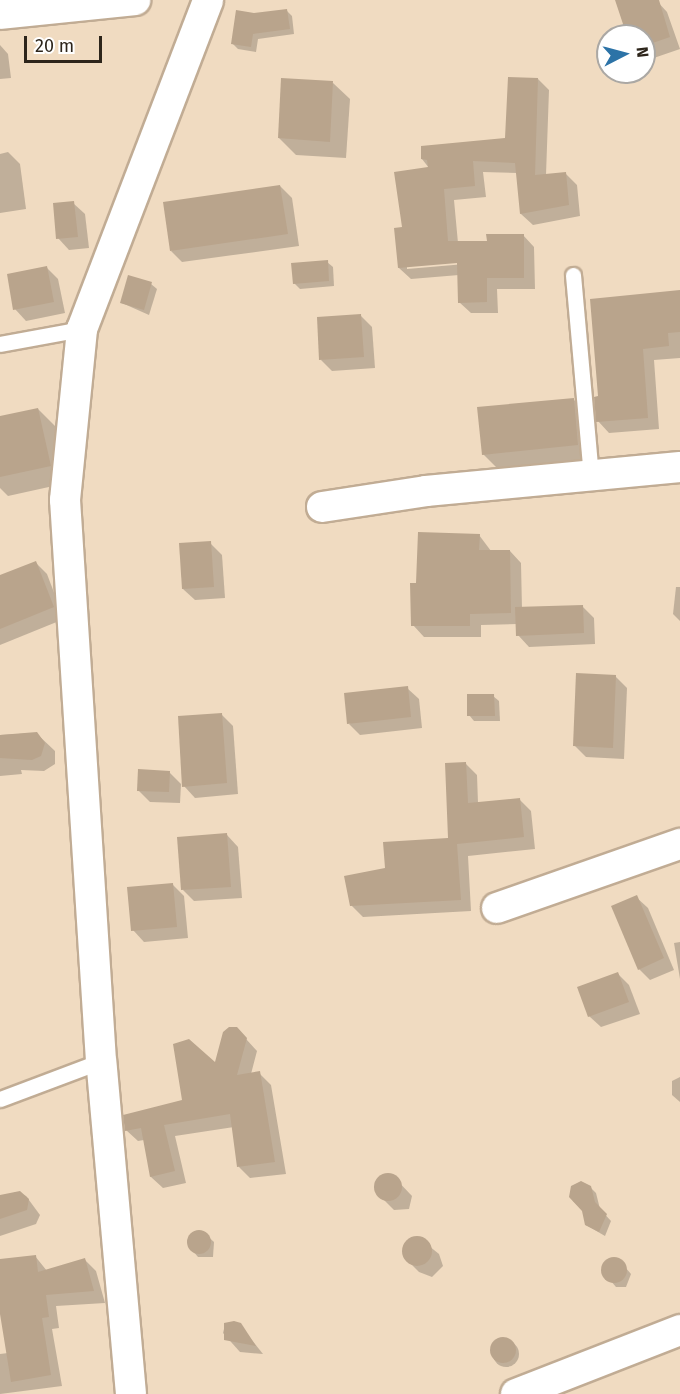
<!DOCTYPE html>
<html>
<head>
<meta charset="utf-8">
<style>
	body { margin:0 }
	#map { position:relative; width:680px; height:1394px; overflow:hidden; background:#f0dbc1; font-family:"Fira Sans",sans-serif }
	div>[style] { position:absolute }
	.shadow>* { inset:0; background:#0003 }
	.round { border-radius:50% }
	.building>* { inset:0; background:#b9a48c }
	.roads { filter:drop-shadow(2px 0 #c1ac94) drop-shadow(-2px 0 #c1ac94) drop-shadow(0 2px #c1ac94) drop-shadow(0 -2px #c1ac94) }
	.lane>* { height:15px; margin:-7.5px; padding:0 7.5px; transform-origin:7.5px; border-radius:7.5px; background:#fff }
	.street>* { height:30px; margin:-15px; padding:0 15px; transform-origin:15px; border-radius:15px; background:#fff }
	span { translate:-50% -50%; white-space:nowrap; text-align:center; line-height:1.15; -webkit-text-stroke:4.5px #fff; paint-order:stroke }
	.north { position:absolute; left:596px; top:24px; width:60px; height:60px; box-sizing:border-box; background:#fff; border:2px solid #aba8a4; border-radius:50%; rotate:84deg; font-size:16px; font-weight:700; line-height:24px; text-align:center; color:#2d251b }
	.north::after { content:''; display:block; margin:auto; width:21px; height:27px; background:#2c73a7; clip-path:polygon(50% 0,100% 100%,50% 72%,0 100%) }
	.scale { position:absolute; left:24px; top:36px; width:78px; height:27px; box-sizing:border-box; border:3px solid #2d251b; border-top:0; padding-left:8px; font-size:18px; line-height:21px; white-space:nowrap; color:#2d251b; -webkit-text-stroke:4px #fff; paint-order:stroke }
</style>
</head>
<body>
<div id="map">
	<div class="shadow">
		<div style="clip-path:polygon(656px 0,667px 12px,680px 49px,645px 61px,644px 36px,629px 36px)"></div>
		<div style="clip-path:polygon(286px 10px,292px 16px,294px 34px,258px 39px,256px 52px,238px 49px,232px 43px)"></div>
		<div style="clip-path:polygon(0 45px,8px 54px,11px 78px,0 79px)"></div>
		<div style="clip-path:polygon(evenodd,538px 79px,549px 90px,546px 175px,565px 173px,577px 185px,580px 216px,533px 225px,521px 214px,518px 173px,483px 172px,486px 197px,454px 200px,458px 243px,488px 243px,523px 235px,534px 247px,535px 289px,497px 289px,498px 313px,471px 313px,459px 302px,459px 275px,411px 279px,399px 268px,404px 228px,429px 168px,422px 159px,507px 139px,538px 79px,465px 261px,465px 264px,407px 269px,407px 266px,465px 261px)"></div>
		<div style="clip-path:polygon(333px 83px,350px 99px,346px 158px,296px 155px,279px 138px)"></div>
		<div style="clip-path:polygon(8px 152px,20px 164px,26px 209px,0 213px,0 154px)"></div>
		<div style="clip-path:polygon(280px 186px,292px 198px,299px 246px,182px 262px,171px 251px)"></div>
		<div style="clip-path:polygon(73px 203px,85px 214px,89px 248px,69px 250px,58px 238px)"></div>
		<div style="clip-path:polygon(327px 262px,333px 267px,334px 286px,300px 289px,294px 283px)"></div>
		<div style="clip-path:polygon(47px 268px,58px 279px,65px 313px,26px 321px,15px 309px)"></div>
		<div style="clip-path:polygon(151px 284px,157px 289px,149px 315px,122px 303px)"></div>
		<div style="clip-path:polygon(680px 292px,680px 358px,654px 360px,659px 429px,609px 433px,598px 421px,598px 362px)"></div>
		<div style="clip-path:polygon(361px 316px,372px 327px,375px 368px,332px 371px,321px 360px)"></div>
		<div style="clip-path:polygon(574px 400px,591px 417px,594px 462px,500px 471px,483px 454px)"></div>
		<div style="clip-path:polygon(38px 409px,55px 426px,67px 483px,8px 496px,0 488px,0 418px)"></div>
		<div style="clip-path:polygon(479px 535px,491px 551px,510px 551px,521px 563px,522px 609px,582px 606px,594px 618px,595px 644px,529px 647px,518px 635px,517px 624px,481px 625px,481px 637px,424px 637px,413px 625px,417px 585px)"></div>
		<div style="clip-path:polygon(210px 543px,222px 555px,225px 598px,195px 600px,183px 589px)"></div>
		<div style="clip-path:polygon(36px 563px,47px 574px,64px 619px,0 645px,0 577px)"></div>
		<div style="clip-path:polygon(676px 587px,680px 587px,680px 621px,673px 614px)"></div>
		<div style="clip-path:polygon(615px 676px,627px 688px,624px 759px,586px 757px,574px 745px)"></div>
		<div style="clip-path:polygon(407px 688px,419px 699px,422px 728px,360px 735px,349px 724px)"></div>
		<div style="clip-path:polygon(493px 696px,499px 701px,500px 721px,474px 721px,469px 715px)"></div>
		<div style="clip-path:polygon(221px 714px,233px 726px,238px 794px,195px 798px,184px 786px)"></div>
		<div style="clip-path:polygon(36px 733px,55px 751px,55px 764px,44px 771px,21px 770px,22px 774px,0 776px,0 735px)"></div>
		<div style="clip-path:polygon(466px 764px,477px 775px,478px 803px,519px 799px,531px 811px,535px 849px,468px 856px,471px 911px,363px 917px,351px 905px,386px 869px,449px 840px)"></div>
		<div style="clip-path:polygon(169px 772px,181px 784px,180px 803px,150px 802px,138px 790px)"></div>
		<div style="clip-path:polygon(227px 835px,238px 847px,242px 898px,194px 901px,183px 890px)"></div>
		<div style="clip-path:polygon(173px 885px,184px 896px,188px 938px,144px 942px,133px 930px)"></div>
		<div style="clip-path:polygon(636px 897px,648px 908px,674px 970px,650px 980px,639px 969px)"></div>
		<div style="clip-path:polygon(680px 942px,680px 979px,674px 943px)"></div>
		<div style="clip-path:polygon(618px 974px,629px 985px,640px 1014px,601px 1027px,589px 1016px)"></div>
		<div style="clip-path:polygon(237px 1029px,257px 1051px,251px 1074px,259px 1073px,271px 1085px,286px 1174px,250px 1178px,239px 1167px,234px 1127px,175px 1136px,186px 1183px,163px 1188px,151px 1177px,144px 1140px,138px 1141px,126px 1130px,184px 1101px,215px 1065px)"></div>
		<div style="clip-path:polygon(680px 1077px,680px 1102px,672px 1095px,672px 1081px)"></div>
		<div style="clip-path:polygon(385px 1175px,393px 1176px,412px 1196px,409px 1209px,394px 1210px,382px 1198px,376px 1187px)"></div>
		<div style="clip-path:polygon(590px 1187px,596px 1193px,600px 1209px,611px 1221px,605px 1236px,586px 1225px,584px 1211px,573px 1201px,570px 1191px)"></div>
		<div style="clip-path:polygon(16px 1192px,26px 1196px,40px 1215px,36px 1224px,0 1236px,0 1199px)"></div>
		<div style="clip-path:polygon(195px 1232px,203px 1232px,214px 1242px,213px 1257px,198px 1257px,193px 1251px,189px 1245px)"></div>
		<div style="clip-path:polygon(419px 1238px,439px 1254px,443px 1266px,432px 1277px,419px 1272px,407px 1260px,405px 1247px,410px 1239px)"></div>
		<div style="clip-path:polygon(35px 1256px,47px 1271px,85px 1260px,96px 1271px,105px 1303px,56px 1306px,59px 1328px,52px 1329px,62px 1386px,0 1394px,0 1354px,8px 1353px,0 1307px,0 1261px)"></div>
		<div style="clip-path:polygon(612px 1259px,619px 1260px,631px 1274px,626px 1287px,616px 1287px,604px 1273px)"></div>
		<div style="clip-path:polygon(225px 1325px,240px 1325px,263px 1354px,240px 1352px,223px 1333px)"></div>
		<div class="round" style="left:493px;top:1341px;width:26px;height:26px"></div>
	</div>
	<div class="building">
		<div style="clip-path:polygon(615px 0,659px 0,670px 37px,644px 46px,644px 36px,627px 36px)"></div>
		<div style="clip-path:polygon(287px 9px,290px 29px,253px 34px,251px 47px,231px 44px,236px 10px,254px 13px)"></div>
		<div style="clip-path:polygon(508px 77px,538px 78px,535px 175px,566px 172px,569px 205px,520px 214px,515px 163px,473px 161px,475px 186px,444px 189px,448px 241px,487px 241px,486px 234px,524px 234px,524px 278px,487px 278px,487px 302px,458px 303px,457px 263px,398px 268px,394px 228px,402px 227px,394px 172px,428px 167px,427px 160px,421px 159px,421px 146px,505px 138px)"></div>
		<div style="clip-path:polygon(281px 78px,333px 81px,330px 142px,278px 138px)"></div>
		<div style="clip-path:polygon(280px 185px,288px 234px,170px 251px,163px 202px)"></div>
		<div style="clip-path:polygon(74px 201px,78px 237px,56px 239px,53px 203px)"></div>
		<div style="clip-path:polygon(328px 260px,329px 281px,293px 284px,291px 263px)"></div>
		<div style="clip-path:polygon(47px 266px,54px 302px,13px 310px,7px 274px)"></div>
		<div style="clip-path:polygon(128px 275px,152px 282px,144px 310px,120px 303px)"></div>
		<div style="clip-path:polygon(680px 290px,680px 332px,668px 333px,669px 346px,643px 349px,648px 418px,596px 422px,594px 397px,598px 396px,590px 299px)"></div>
		<div style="clip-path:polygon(361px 314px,364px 357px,319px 360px,317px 317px)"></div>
		<div style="clip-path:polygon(574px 398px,578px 445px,482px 455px,477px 407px)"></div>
		<div style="clip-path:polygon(38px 408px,51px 466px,0 477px,0 416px)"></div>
		<div style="clip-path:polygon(418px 532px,480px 534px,479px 550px,510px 550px,511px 613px,470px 614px,470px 626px,411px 626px,410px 583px,416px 583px)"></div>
		<div style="clip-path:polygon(211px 541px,214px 587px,182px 589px,179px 543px)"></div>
		<div style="clip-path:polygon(36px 561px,54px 607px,0 629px,0 575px)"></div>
		<div style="clip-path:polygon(583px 605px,584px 633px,516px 636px,515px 607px)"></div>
		<div style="clip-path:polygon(576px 673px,616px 675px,613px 748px,573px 746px)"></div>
		<div style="clip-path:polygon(408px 686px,411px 717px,347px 724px,344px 693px)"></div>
		<div style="clip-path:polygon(467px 694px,494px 694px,495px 716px,467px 716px)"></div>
		<div style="clip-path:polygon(222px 713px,227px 783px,182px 787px,178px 716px)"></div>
		<div style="clip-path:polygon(37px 732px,45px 743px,41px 756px,32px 760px,0 758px,0 735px)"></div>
		<div style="clip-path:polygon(466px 762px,468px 803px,520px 798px,524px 837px,457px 844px,461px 900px,350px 906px,344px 876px,385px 868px,383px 842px,448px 838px,445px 763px)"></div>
		<div style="clip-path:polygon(138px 769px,170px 771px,169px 792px,137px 791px)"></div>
		<div style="clip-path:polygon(227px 833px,231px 887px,181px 890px,177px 837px)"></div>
		<div style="clip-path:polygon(173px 883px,177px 927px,131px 931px,127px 887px)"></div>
		<div style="clip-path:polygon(637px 895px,664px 958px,638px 970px,611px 906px)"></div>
		<div style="clip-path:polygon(618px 972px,629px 1002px,588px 1017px,577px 987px)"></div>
		<div style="clip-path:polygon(229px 1027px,237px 1027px,247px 1038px,237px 1075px,260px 1071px,275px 1162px,237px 1167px,230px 1114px,164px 1125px,175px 1171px,150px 1177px,141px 1128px,125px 1131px,123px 1115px,182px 1100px,173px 1044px,189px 1039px,215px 1062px,223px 1032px)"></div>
		<div class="round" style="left:374px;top:1173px;width:28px;height:28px"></div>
		<div style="clip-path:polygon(581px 1181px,591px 1186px,595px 1202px,607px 1214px,599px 1232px,585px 1225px,582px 1211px,569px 1197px,571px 1186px)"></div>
		<div style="clip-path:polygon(20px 1191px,29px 1199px,27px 1210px,0 1219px,0 1195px)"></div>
		<div class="round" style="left:187px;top:1230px;width:24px;height:24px"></div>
		<div class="round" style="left:402px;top:1236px;width:30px;height:30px"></div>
		<div style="clip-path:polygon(36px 1255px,38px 1272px,85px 1258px,94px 1291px,46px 1295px,49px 1317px,42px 1318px,51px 1375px,11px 1382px,0 1314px,0 1259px)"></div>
		<div class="round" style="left:601px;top:1257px;width:26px;height:26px"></div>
		<div style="clip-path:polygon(234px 1321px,241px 1323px,256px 1346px,224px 1340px,224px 1323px)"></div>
		<div class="round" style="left:490px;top:1337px;width:26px;height:26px"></div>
	</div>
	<div class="roads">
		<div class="lane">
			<div style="left:573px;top:275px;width:201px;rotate:84.9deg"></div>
			<div style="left:0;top:344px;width:83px;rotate:-10.4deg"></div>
			<div style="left:0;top:1099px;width:108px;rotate:-20.6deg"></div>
		</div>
		<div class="street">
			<div style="left:0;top:14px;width:136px;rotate:-5.9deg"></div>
			<div style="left:322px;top:507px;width:105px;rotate:-8.7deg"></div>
			<div style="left:426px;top:491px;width:255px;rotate:-5.4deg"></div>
			<div style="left:497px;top:908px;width:194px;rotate:-19.3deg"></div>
			<div style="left:131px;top:1394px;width:334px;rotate:-95.1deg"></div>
			<div style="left:101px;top:1061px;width:562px;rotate:-93.67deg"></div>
			<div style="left:65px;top:500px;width:172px;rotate:-84.3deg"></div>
			<div style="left:82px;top:329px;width:352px;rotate:-69deg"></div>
			<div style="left:516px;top:1394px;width:176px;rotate:-21.3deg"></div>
		</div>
	</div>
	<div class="north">N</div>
	<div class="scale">20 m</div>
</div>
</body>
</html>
